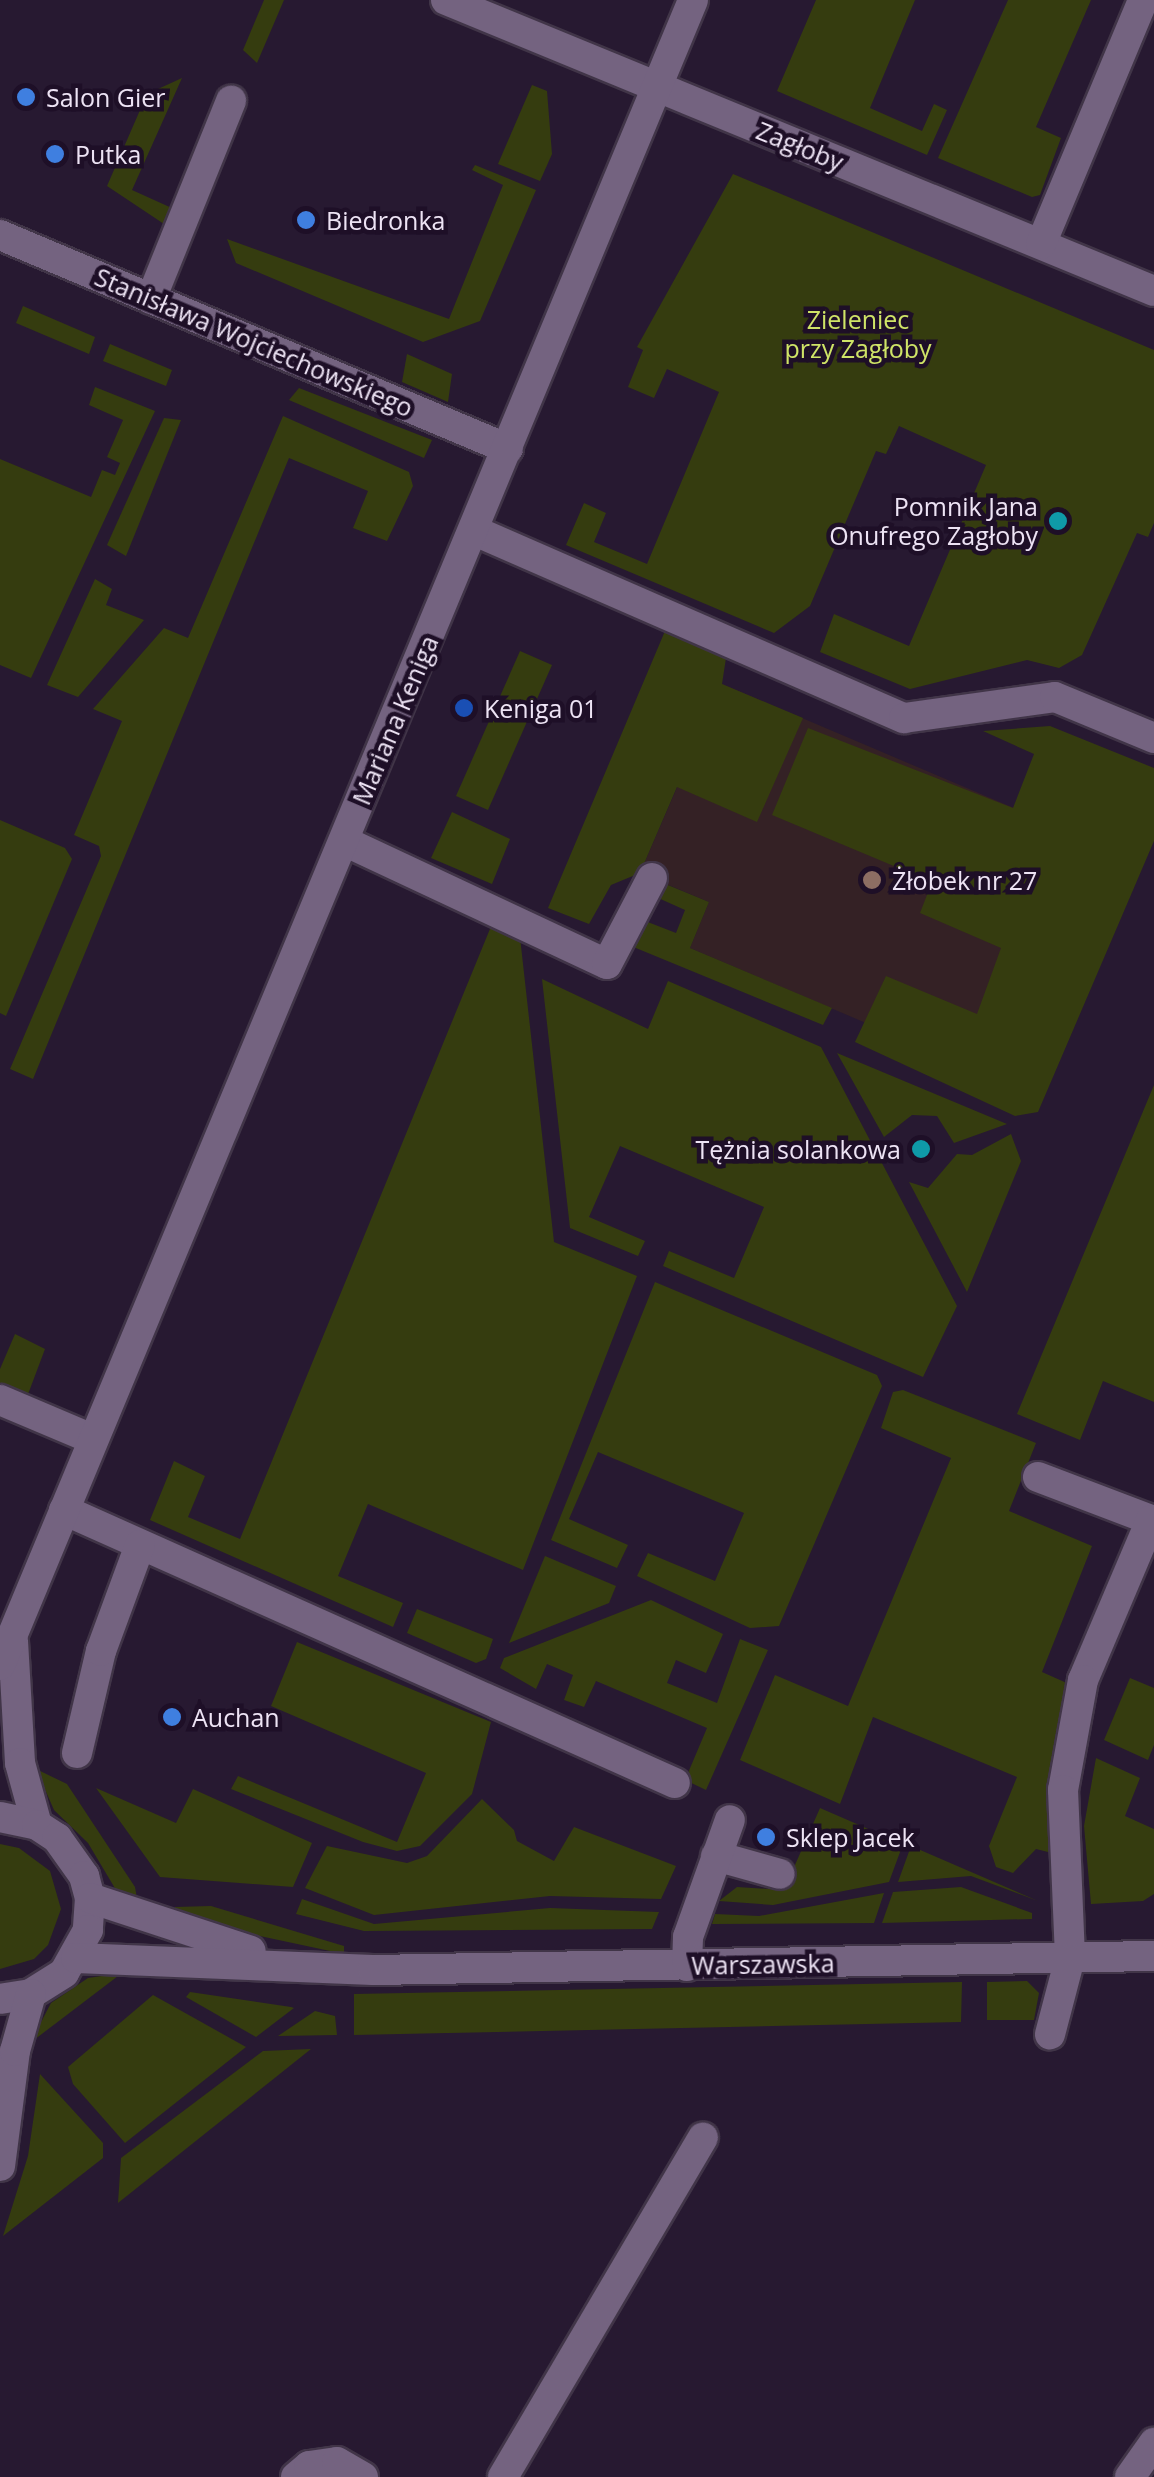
<!DOCTYPE html>
<html>
<head>
<meta charset="utf-8">
<style>
	body { margin:0 }
	#map { position:relative; width:1154px; height:2477px; overflow:hidden; background:#271931; font-family:"Open Sans",sans-serif }
	div>[style] { position:absolute }
	.education>* { inset:0; background:#342125 }
	.green>* { inset:0; background:#353c0f }
	.roads { filter:drop-shadow(2px 0 #413548) drop-shadow(-2px 0 #413548) drop-shadow(0 2px #413548) drop-shadow(0 -2px #413548) }
	.minor>* { height:30px; margin:-15px; padding:0 15px; transform-origin:15px; border-radius:15px; background:#746380 }
	.dots>* { width:28px; height:28px; translate:-50% -50%; box-sizing:border-box; border:5px solid #1e0f27; border-radius:50% }
	span { translate:-50% -50%; white-space:nowrap; text-align:center; line-height:1.15; -webkit-text-stroke:9px #1e0f27; paint-order:stroke }
	.poi-label { font-size:25px; color:#ede3f4 }
	.left { translate:0 -50%; text-align:left }
	.right { translate:-100% -50%; text-align:right }
	.street-label { font-size:25px; color:#ede3f4 }
	.park-label { font-size:25px; color:#cfe467 }
</style>
</head>
<body>
<div id="map">
	<div class="education">
		<div style="clip-path:polygon(722px 684px,1101px 845px,1002px 1081px,690px 948px,709px 902px,640px 873px)"></div>
	</div>
	<div class="green">
		<div style="clip-path:polygon(264px 0,284px 0,257px 63px,243px 50px)"></div>
		<div style="clip-path:polygon(816px 0,915px 0,870px 108px,922px 131px,934px 104px,947px 110px,927px 155px,777px 91px)"></div>
		<div style="clip-path:polygon(1008px 0,1091px 0,1036px 127px,1061px 138px,1040px 195px,1032px 197px,938px 158px)"></div>
		<div style="clip-path:polygon(182px 78px,132px 190px,174px 209px,167px 226px,107px 186px,147px 94px)"></div>
		<div style="clip-path:polygon(532px 85px,547px 91px,552px 154px,540px 181px,498px 164px)"></div>
		<div style="clip-path:polygon(475px 165px,536px 190px,480px 321px,423px 342px,236px 263px,227px 239px,449px 319px,503px 185px,472px 170px)"></div>
		<div style="clip-path:polygon(733px 174px,1154px 350px,1154px 523px,1148px 537px,1137px 533px,1082px 655px,1059px 668px,1027px 660px,910px 689px,820px 652px,834px 614px,909px 646px,986px 465px,899px 426px,886px 454px,876px 451px,810px 606px,774px 633px,566px 545px,584px 503px,606px 513px,594px 542px,647px 564px,719px 392px,667px 369px,654px 398px,628px 387px,643px 350px,637px 347px)"></div>
		<div style="clip-path:polygon(23px 306px,95px 337px,89px 354px,16px 323px)"></div>
		<div style="clip-path:polygon(110px 344px,172px 370px,166px 386px,103px 361px)"></div>
		<div style="clip-path:polygon(407px 354px,452px 374px,448px 402px,402px 382px)"></div>
		<div style="clip-path:polygon(95px 387px,155px 411px,31px 678px,0 665px,0 459px,91px 497px,102px 470px,115px 475px,120px 463px,107px 457px,123px 420px,89px 405px)"></div>
		<div style="clip-path:polygon(299px 388px,432px 440px,424px 458px,289px 400px)"></div>
		<div style="clip-path:polygon(283px 416px,409px 472px,413px 486px,387px 541px,353px 528px,368px 491px,289px 458px,33px 1079px,10px 1069px,101px 856px,99px 846px,74px 835px,122px 721px,93px 709px,164px 628px,188px 638px)"></div>
		<div style="clip-path:polygon(164px 418px,181px 420px,126px 556px,107px 545px)"></div>
		<div style="clip-path:polygon(95px 579px,112px 589px,106px 605px,144px 620px,78px 697px,47px 685px)"></div>
		<div style="clip-path:polygon(665px 631px,726px 658px,722px 684px,803px 718px,757px 822px,677px 787px,640px 873px,611px 885px,589px 924px,548px 908px)"></div>
		<div style="clip-path:polygon(520px 651px,552px 665px,488px 810px,456px 796px)"></div>
		<div style="clip-path:polygon(1050px 726px,1154px 768px,1154px 841px,1038px 1112px,1015px 1116px,855px 1042px,886px 976px,977px 1014px,1001px 948px,920px 913px,932px 882px,772px 815px,808px 728px,1013px 808px,1034px 754px,983px 731px)"></div>
		<div style="clip-path:polygon(452px 812px,510px 839px,492px 884px,431px 858px)"></div>
		<div style="clip-path:polygon(0 820px,65px 848px,72px 859px,6px 1016px,0 1013px)"></div>
		<div style="clip-path:polygon(663px 883px,709px 902px,690px 948px,832px 1008px,823px 1025px,631px 946px,640px 919px,676px 933px,685px 910px,656px 897px)"></div>
		<div style="clip-path:polygon(492px 924px,520px 937px,554px 1242px,637px 1276px,523px 1570px,368px 1504px,338px 1576px,403px 1603px,393px 1627px,150px 1520px,174px 1461px,205px 1476px,188px 1517px,240px 1539px)"></div>
		<div style="clip-path:polygon(542px 979px,648px 1029px,668px 981px,821px 1047px,957px 1306px,923px 1377px,663px 1266px,669px 1251px,734px 1278px,764px 1207px,620px 1146px,589px 1217px,645px 1241px,638px 1256px,570px 1228px)"></div>
		<div style="clip-path:polygon(837px 1053px,1007px 1124px,954px 1143px,937px 1116px,912px 1115px,884px 1137px)"></div>
		<div style="clip-path:polygon(1154px 1085px,1154px 1402px,1103px 1381px,1080px 1440px,1017px 1414px)"></div>
		<div style="clip-path:polygon(1011px 1134px,1021px 1161px,967px 1292px,909px 1182px,928px 1188px,957px 1154px,972px 1155px)"></div>
		<div style="clip-path:polygon(655px 1282px,877px 1375px,882px 1386px,779px 1626px,750px 1628px,637px 1576px,648px 1553px,715px 1581px,744px 1513px,598px 1452px,569px 1519px,628px 1545px,617px 1568px,551px 1540px)"></div>
		<div style="clip-path:polygon(15px 1334px,45px 1349px,27px 1397px,0 1389px,0 1369px)"></div>
		<div style="clip-path:polygon(903px 1390px,1036px 1443px,1009px 1511px,1092px 1546px,1042px 1672px,1069px 1684px,1052px 1853px,1036px 1849px,1013px 1873px,996px 1867px,989px 1846px,1017px 1777px,873px 1717px,840px 1804px,740px 1760px,775px 1675px,848px 1706px,951px 1458px,881px 1428px,893px 1392px)"></div>
		<div style="clip-path:polygon(545px 1556px,616px 1586px,609px 1603px,509px 1643px)"></div>
		<div style="clip-path:polygon(651px 1600px,723px 1634px,706px 1673px,676px 1660px,667px 1683px,717px 1703px,740px 1639px,768px 1650px,706px 1790px,685px 1780px,707px 1728px,596px 1681px,584px 1707px,564px 1700px,573px 1675px,547px 1664px,536px 1689px,500px 1668px,504px 1658px)"></div>
		<div style="clip-path:polygon(417px 1609px,493px 1639px,486px 1659px,476px 1663px,407px 1633px)"></div>
		<div style="clip-path:polygon(297px 1642px,491px 1722px,472px 1794px,420px 1846px,397px 1851px,363px 1842px,231px 1789px,238px 1776px,397px 1842px,426px 1773px,271px 1706px)"></div>
		<div style="clip-path:polygon(1130px 1678px,1154px 1688px,1154px 1745px,1148px 1760px,1104px 1740px)"></div>
		<div style="clip-path:polygon(1096px 1758px,1140px 1778px,1125px 1816px,1154px 1829px,1154px 1894px,1143px 1901px,1091px 1904px,1084px 1826px)"></div>
		<div style="clip-path:polygon(36px 1769px,67px 1784px,135px 1887px,138px 1904px,116px 1890px,88px 1843px,54px 1810px)"></div>
		<div style="clip-path:polygon(96px 1788px,176px 1823px,193px 1789px,312px 1843px,293px 1887px,160px 1877px)"></div>
		<div style="clip-path:polygon(482px 1799px,514px 1830px,517px 1841px,554px 1861px,574px 1827px,676px 1866px,661px 1899px,550px 1896px,374px 1915px,305px 1888px,327px 1846px,407px 1863px,427px 1856px)"></div>
		<div style="clip-path:polygon(820px 1808px,903px 1844px,889px 1882px,773px 1905px,719px 1901px,737px 1887px,784px 1890px)"></div>
		<div style="clip-path:polygon(0 1844px,19px 1848px,50px 1871px,61px 1909px,48px 1945px,34px 1959px,0 1969px)"></div>
		<div style="clip-path:polygon(911px 1846px,1038px 1901px,971px 1876px,898px 1882px)"></div>
		<div style="clip-path:polygon(961px 1887px,1032px 1913px,1032px 1919px,882px 1923px,893px 1892px)"></div>
		<div style="clip-path:polygon(884px 1893px,874px 1923px,712px 1924px,715px 1914px,759px 1916px)"></div>
		<div style="clip-path:polygon(302px 1899px,374px 1924px,550px 1908px,659px 1912px,652px 1929px,364px 1931px,296px 1914px)"></div>
		<div style="clip-path:polygon(211px 1906px,344px 1946px,344px 1954px,172px 1917px,175px 1907px)"></div>
		<div style="clip-path:polygon(122px 1973px,30px 2043px,51px 2003px,88px 1978px)"></div>
		<div style="clip-path:polygon(1027px 1981px,1039px 1993px,1034px 2020px,987px 2020px,987px 1982px)"></div>
		<div style="clip-path:polygon(962px 1982px,961px 2022px,354px 2035px,354px 1994px)"></div>
		<div style="clip-path:polygon(190px 1992px,291px 2007px,294px 2008px,256px 2037px,186px 1997px)"></div>
		<div style="clip-path:polygon(153px 1995px,246px 2047px,125px 2143px,73px 2084px,68px 2067px)"></div>
		<div style="clip-path:polygon(315px 2011px,335px 2016px,337px 2035px,278px 2036px)"></div>
		<div style="clip-path:polygon(311px 2049px,118px 2203px,121px 2158px,263px 2051px)"></div>
		<div style="clip-path:polygon(40px 2074px,103px 2143px,103px 2158px,3px 2236px,28px 2156px)"></div>
	</div>
	<div class="roads">
		<div class="minor">
			<div style="left:446px;top:0;width:765px;rotate:22.34deg"></div>
			<div style="left:0;top:235px;width:551px;rotate:22.84deg"></div>
			<div style="left:1041px;top:244px;width:264px;rotate:-67.3deg"></div>
			<div style="left:151px;top:299px;width:214px;rotate:-68deg"></div>
			<div style="left:475px;top:531px;width:468px;rotate:23.6deg"></div>
			<div style="left:904px;top:718px;width:152px;rotate:-7.9deg"></div>
			<div style="left:1055px;top:697px;width:107px;rotate:22.5deg"></div>
			<div style="left:344px;top:841px;width:290px;rotate:25.1deg"></div>
			<div style="left:607px;top:964px;width:97px;rotate:-62.4deg"></div>
			<div style="left:0;top:1400px;width:98px;rotate:22.9deg"></div>
			<div style="left:1038px;top:1477px;width:121px;rotate:20.8deg"></div>
			<div style="left:1151px;top:1520px;width:174px;rotate:113deg"></div>
			<div style="left:1083px;top:1680px;width:112px;rotate:100.3deg"></div>
			<div style="left:1063px;top:1790px;width:168px;rotate:87.6deg"></div>
			<div style="left:1070px;top:1958px;width:79px;rotate:104.7deg"></div>
			<div style="left:64px;top:1510px;width:669px;rotate:24.08deg"></div>
			<div style="left:13px;top:1641px;width:122px;rotate:86.7deg"></div>
			<div style="left:20px;top:1763px;width:64px;rotate:74.7deg"></div>
			<div style="left:0;top:1665px;width:1803px;rotate:-67.4deg"></div>
			<div style="left:77px;top:1753px;width:105px;rotate:-76.8deg"></div>
			<div style="left:101px;top:1651px;width:113px;rotate:-69.8deg"></div>
			<div style="left:0;top:1817px;width:38px;rotate:12deg"></div>
			<div style="left:37px;top:1825px;width:24px;rotate:33deg"></div>
			<div style="left:57px;top:1838px;width:47px;rotate:54.6deg"></div>
			<div style="left:84px;top:1876px;width:23px;rotate:75deg"></div>
			<div style="left:90px;top:1898px;width:32px;rotate:94deg"></div>
			<div style="left:88px;top:1930px;width:49px;rotate:119.2deg"></div>
			<div style="left:64px;top:1973px;width:39px;rotate:148deg"></div>
			<div style="left:31px;top:1994px;width:31px;rotate:171deg"></div>
			<div style="left:716px;top:1856px;width:66px;rotate:15.7deg"></div>
			<div style="left:90px;top:1898px;width:169px;rotate:18.2deg"></div>
			<div style="left:76px;top:1958px;width:297px;rotate:2.3deg"></div>
			<div style="left:373px;top:1970px;width:781px;rotate:-1.03deg"></div>
			<div style="left:687px;top:1966px;width:29px;rotate:-88deg"></div>
			<div style="left:688px;top:1937px;width:124px;rotate:-70.3deg"></div>
			<div style="left:0;top:2166px;width:116px;rotate:-82.6deg"></div>
			<div style="left:15px;top:2051px;width:59px;rotate:-74.3deg"></div>
			<div style="left:296px;top:2477px;width:17px;rotate:-40deg"></div>
			<div style="left:309px;top:2466px;width:28px;rotate:-8deg"></div>
			<div style="left:337px;top:2462px;width:30px;rotate:30deg"></div>
			<div style="left:503px;top:2477px;width:394px;rotate:-59.5deg"></div>
			<div style="left:1130px;top:2477px;width:42px;rotate:-54.8deg"></div>
		</div>
	</div>
	<div class="dots">
		<div style="left:26px;top:97px;background:#3f7fe0"></div>
		<div style="left:55px;top:154px;background:#3f7fe0"></div>
		<div style="left:306px;top:220px;background:#3f7fe0"></div>
		<div style="left:1058px;top:521px;background:#0f9aa8"></div>
		<div style="left:464px;top:708px;background:#1a4fb4"></div>
		<div style="left:872px;top:880px;background:#8d6e63"></div>
		<div style="left:921px;top:1149px;background:#0f9aa8"></div>
		<div style="left:172px;top:1717px;background:#3f7fe0"></div>
		<div style="left:766px;top:1837px;background:#3f7fe0"></div>
	</div>
	<div class="poi-label">
		<span class="left" style="left:46px;top:97px">Salon Gier</span>
		<span class="left" style="left:75px;top:154px">Putka</span>
		<span class="left" style="left:326px;top:220px">Biedronka</span>
		<span class="right" style="left:1038px;top:521px">Pomnik Jana<br>Onufrego Zagłoby</span>
		<span class="left" style="left:484px;top:708px">Keniga 01</span>
		<span class="left" style="left:892px;top:880px">Żłobek nr 27</span>
		<span class="right" style="left:901px;top:1149px">Tężnia solankowa</span>
		<span class="left" style="left:192px;top:1717px">Auchan</span>
		<span class="left" style="left:786px;top:1837px">Sklep Jacek</span>
	</div>
	<div class="street-label">
		<span style="left:800px;top:146px;rotate:22deg">Zagłoby</span>
		<span style="left:254px;top:342px;rotate:23deg">Stanisława Wojciechowskiego</span>
		<span style="left:395px;top:720px;rotate:-67deg">Mariana Keniga</span>
		<span style="left:763px;top:1964px;rotate:-1deg">Warszawska</span>
	</div>
	<div class="park-label">
		<span style="left:858px;top:334px">Zieleniec<br>przy Zagłoby</span>
	</div>
</div>
</body>
</html>
